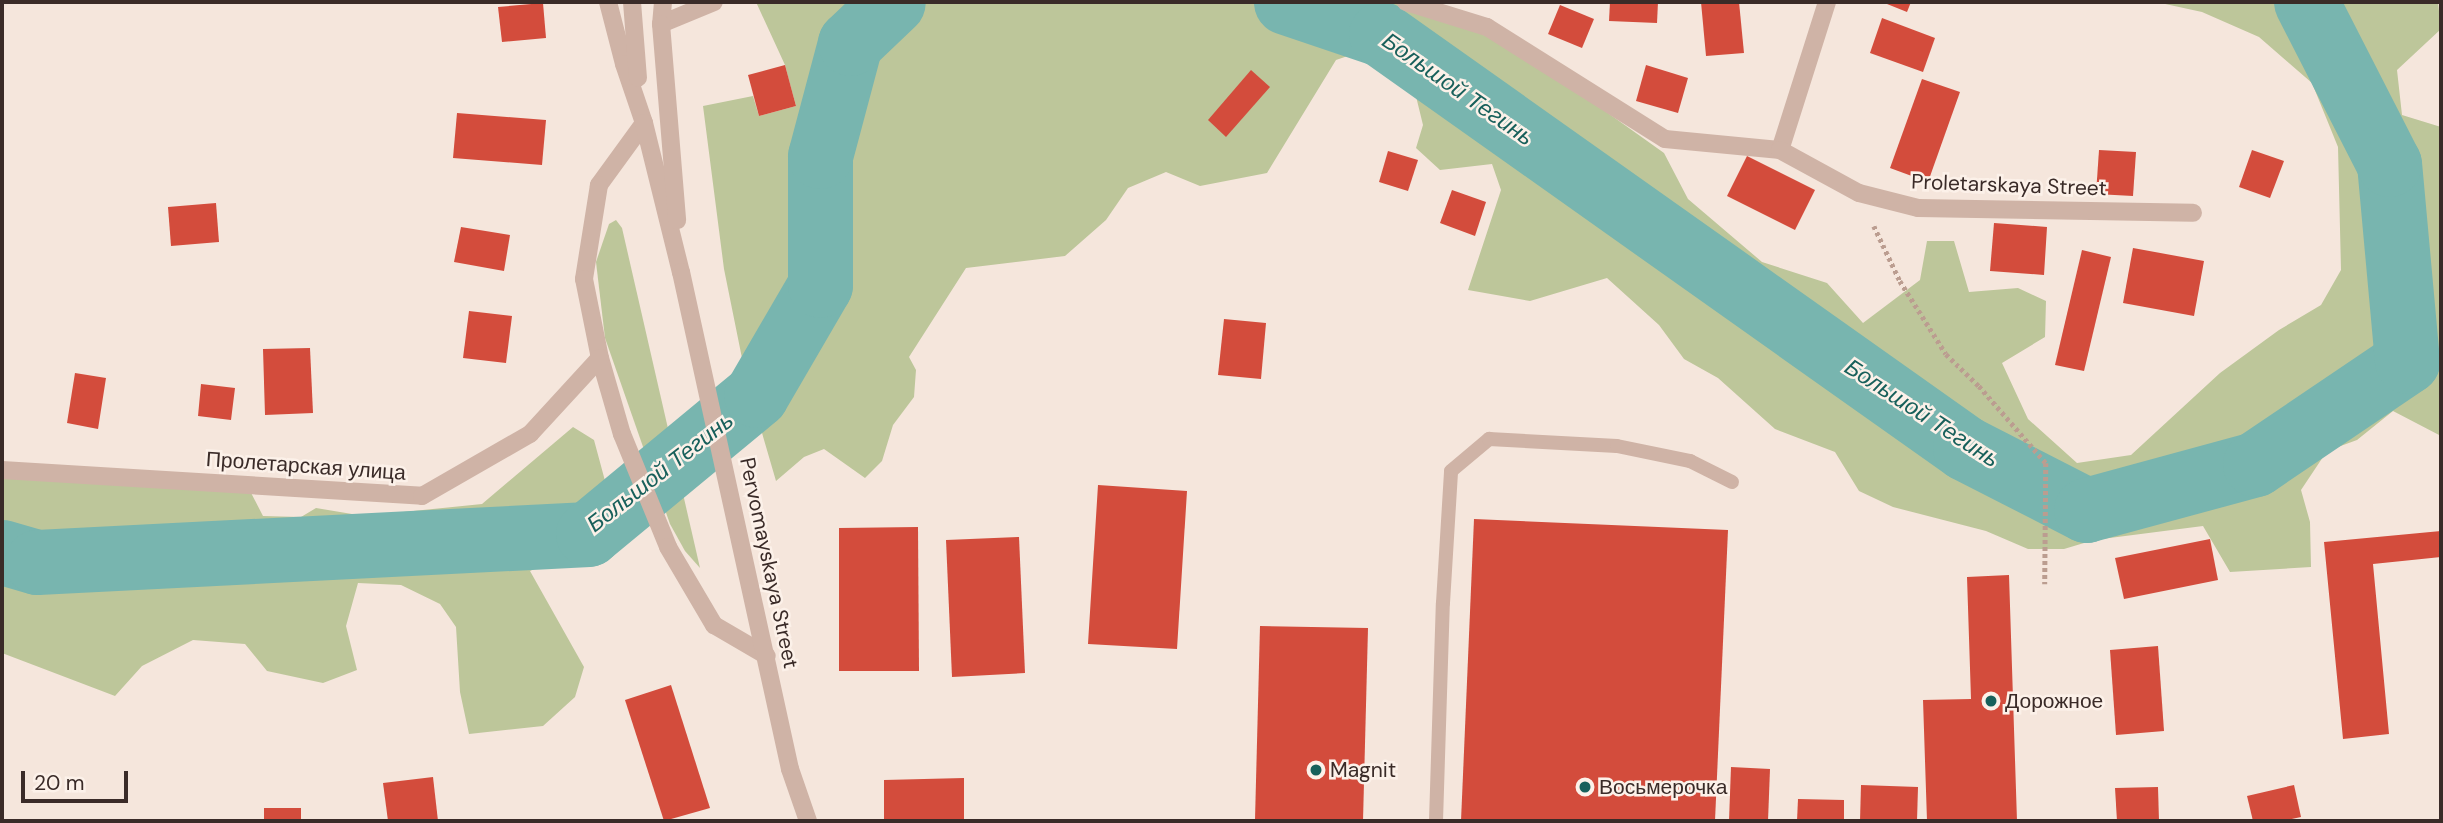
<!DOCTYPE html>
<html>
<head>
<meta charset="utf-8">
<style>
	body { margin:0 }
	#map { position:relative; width:2443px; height:823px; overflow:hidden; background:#f5e6dc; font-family:"DM Sans",sans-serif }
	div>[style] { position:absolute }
	.green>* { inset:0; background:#bdc69a }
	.river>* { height:65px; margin:-32.5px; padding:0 32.5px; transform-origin:32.5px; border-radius:32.5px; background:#78b5af }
	.building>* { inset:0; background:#d34c3c }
	.path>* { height:4.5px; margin-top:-2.25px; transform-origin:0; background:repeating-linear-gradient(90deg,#bb9d90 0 3.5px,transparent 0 7px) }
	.service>* { height:14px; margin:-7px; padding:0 7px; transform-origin:7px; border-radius:7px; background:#cfb3a6 }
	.minor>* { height:18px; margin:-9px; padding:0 9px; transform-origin:9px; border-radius:9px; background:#cfb3a6 }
	.tertiary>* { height:18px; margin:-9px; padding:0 9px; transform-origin:9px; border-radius:9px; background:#cfb3a6 }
	.dots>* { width:19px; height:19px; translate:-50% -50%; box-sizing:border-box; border:4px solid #fcf1e9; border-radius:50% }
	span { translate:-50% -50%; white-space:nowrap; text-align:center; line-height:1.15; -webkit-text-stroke:5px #fcf1e9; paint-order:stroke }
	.street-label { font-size:21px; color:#3a2b28 }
	.poi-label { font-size:21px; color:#3a2b28 }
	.left { translate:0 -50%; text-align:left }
	.water-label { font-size:23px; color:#18605b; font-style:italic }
	.frame { position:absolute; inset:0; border:4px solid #3a2b28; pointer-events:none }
	.scale { position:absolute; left:21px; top:771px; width:107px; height:32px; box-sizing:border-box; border:4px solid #3a2b28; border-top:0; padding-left:9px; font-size:21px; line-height:24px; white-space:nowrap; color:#3a2b28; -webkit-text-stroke:5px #fcf1e9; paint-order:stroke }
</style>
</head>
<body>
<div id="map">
	<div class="green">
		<div style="clip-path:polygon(756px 2px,1406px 2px,1487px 27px,1664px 153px,1688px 199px,1762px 262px,1827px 283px,1863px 323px,1920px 280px,1927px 241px,1954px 241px,1969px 292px,2018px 288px,2046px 301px,2045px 337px,2002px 363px,2028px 419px,2077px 463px,2131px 455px,2220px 373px,2279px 330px,2321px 305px,2341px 270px,2338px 147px,2312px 83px,2259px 37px,2202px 12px,2156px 2px,2438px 2px,2441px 29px,2397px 70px,2402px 115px,2441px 127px,2441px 436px,2393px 411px,2357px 440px,2327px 451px,2301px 490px,2310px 522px,2311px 567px,2230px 572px,2203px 526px,2094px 540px,2064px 549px,2028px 549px,1986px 531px,1893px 507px,1859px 491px,1835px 452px,1775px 429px,1718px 378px,1684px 359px,1659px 325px,1607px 278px,1530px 301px,1468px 290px,1501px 190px,1492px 164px,1440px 170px,1416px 148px,1423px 125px,1412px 80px,1377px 46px,1336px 60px,1267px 173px,1200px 186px,1166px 172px,1128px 188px,1106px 220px,1065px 256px,966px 268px,909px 357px,916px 370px,914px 397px,893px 425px,882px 461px,865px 478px,824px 449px,804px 457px,776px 481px,746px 378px,724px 269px,703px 106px,753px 96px,759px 116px,796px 106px,785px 65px)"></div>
		<div style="clip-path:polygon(616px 220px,622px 228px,700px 568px,685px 551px,670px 524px,605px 338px,596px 262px,609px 224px)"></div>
		<div style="clip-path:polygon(573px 427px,594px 440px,618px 529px,530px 571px,584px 667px,575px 697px,543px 726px,469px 734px,460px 692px,456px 627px,440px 604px,401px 585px,358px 583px,346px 626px,357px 670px,323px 683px,267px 671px,245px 644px,193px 640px,142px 666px,115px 696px,2px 653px,2px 470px,247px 485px,263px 516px,301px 517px,316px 508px,364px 516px,482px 504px)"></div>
	</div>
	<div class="river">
		<div style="left:1286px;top:2px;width:100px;rotate:18.6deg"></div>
		<div style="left:1381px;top:34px;width:716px;rotate:35.33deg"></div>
		<div style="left:1965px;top:448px;width:136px;rotate:27.1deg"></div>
		<div style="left:2086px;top:510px;width:175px;rotate:-15.2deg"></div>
		<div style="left:2255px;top:464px;width:184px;rotate:-34.1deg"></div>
		<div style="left:2407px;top:361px;width:198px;rotate:-95.2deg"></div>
		<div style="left:2389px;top:164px;width:182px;rotate:-117.1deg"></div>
		<div style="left:2px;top:552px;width:36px;rotate:16deg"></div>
		<div style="left:37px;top:562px;width:552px;rotate:-2.91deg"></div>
		<div style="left:588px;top:534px;width:218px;rotate:-39.6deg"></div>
		<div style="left:756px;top:395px;width:127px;rotate:-59.8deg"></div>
		<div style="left:820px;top:285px;width:129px;rotate:-90deg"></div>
		<div style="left:820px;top:156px;width:117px;rotate:-75.1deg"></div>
		<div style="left:850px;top:43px;width:59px;rotate:-43.6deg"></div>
	</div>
	<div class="building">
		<div style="clip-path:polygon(1610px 2px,1658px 2px,1657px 23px,1609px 21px)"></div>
		<div style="clip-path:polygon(1701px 2px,1739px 2px,1744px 53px,1706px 56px)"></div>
		<div style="clip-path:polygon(1882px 2px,1911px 2px,1907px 12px)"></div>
		<div style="clip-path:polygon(543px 3px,546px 38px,502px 42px,498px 7px)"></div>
		<div style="clip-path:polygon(1560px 5px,1594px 19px,1582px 48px,1548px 34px)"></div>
		<div style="clip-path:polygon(1882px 18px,1935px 38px,1923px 72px,1870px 53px)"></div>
		<div style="clip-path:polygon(785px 65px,796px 106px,759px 116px,748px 75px)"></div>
		<div style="clip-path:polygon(1646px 65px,1688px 78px,1678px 113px,1636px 101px)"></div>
		<div style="clip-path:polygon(1251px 70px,1270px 87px,1226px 137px,1208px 120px)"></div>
		<div style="clip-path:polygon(1922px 79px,1960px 92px,1928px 182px,1890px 168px)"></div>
		<div style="clip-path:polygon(457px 113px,546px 120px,542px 165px,453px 158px)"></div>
		<div style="clip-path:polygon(2099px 150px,2136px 152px,2133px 196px,2096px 194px)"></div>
		<div style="clip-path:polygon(2252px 150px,2284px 161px,2270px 198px,2239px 187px)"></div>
		<div style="clip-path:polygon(1388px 151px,1418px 160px,1408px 191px,1379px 182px)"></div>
		<div style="clip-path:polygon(1747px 156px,1815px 190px,1795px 230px,1727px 196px)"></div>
		<div style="clip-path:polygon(1452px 190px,1486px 202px,1475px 236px,1440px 223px)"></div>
		<div style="clip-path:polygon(216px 203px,219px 242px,171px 246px,168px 207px)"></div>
		<div style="clip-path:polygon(1994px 223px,2047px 227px,2044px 275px,1990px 271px)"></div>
		<div style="clip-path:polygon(461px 227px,510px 235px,504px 271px,454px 262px)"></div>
		<div style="clip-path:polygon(2133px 248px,2204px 261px,2194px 316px,2123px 303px)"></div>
		<div style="clip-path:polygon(2082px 250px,2111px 257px,2084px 371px,2055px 365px)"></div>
		<div style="clip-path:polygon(469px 311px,512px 316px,506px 363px,463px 358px)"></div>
		<div style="clip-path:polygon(1224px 319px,1266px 323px,1261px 379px,1218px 375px)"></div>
		<div style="clip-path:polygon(310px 348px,313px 413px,265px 415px,263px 349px)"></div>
		<div style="clip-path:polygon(75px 373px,106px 378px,98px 429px,67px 423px)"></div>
		<div style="clip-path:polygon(201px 384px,235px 388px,231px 420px,198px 416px)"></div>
		<div style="clip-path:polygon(1098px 485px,1187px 491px,1177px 649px,1088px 644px)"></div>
		<div style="clip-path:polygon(1474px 519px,1728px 530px,1715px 821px,1461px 821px)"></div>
		<div style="clip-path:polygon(918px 527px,919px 671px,839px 671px,839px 528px)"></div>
		<div style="clip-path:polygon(2441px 531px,2441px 557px,2373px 564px,2389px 734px,2343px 739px,2324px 542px)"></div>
		<div style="clip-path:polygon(1019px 537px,1025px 673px,952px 677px,946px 540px)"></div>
		<div style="clip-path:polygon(2210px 539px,2218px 580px,2124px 599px,2115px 558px)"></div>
		<div style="clip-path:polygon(2009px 575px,2017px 821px,1927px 821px,1923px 700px,1971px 699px,1967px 577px)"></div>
		<div style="clip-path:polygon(1260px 626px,1368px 628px,1363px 821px,1255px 820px)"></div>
		<div style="clip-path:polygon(2158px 646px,2164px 731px,2116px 735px,2110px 650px)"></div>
		<div style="clip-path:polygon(671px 685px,710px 808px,664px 821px,625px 700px)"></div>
		<div style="clip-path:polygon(1731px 767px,1770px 769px,1768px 821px,1729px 821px)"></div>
		<div style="clip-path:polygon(433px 777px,438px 821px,388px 821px,383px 783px)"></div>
		<div style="clip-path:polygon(964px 778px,964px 821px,884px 821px,884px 780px)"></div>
		<div style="clip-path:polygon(1861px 785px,1918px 787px,1917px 821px,1860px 821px)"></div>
		<div style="clip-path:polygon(2294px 785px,2301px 817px,2283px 821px,2253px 821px,2247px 796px)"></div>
		<div style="clip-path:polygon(2158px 787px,2159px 821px,2117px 821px,2115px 788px)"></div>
		<div style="clip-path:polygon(1798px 799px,1844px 800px,1844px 821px,1797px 821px)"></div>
		<div style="clip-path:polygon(264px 808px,301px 808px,301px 821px,264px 821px)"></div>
	</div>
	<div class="path">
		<div style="left:1874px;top:226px;width:61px;rotate:64.7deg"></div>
		<div style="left:1900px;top:281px;width:86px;rotate:57.8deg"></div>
		<div style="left:1946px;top:354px;width:46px;rotate:44.1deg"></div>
		<div style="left:1979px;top:386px;width:102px;rotate:49deg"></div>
		<div style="left:2046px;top:463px;width:121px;rotate:90.5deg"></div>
	</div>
	<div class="service">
		<div style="left:1436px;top:821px;width:218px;rotate:-88.2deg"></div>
		<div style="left:1443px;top:603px;width:132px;rotate:-86.5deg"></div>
		<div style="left:1451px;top:471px;width:50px;rotate:-40.1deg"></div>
		<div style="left:1489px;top:439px;width:128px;rotate:3.1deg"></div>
		<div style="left:1617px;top:446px;width:75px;rotate:11.6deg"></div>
		<div style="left:1690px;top:461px;width:47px;rotate:26.6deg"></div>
	</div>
	<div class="minor">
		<div style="left:1406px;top:2px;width:85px;rotate:17.2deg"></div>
		<div style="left:1487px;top:27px;width:210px;rotate:32.2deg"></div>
		<div style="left:1665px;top:139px;width:116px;rotate:5.5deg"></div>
		<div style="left:1827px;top:2px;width:155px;rotate:107.6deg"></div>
		<div style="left:1780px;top:150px;width:90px;rotate:28.6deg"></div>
		<div style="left:1859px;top:193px;width:61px;rotate:14.3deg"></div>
		<div style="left:1918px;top:208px;width:275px;rotate:1deg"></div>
		<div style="left:661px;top:24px;width:57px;rotate:-22.5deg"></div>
		<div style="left:644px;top:123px;width:77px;rotate:126deg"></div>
		<div style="left:599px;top:185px;width:95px;rotate:99.1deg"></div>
		<div style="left:584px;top:279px;width:81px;rotate:78.6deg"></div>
		<div style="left:600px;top:358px;width:79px;rotate:73.9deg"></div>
		<div style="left:622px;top:434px;width:122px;rotate:67.8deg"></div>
		<div style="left:668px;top:547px;width:91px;rotate:59.5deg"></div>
		<div style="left:714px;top:625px;width:61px;rotate:30.3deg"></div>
		<div style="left:2px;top:470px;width:421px;rotate:3.5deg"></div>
		<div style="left:422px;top:496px;width:125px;rotate:-29.9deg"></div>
		<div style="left:530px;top:434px;width:103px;rotate:-47.4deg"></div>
	</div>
	<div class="tertiary">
		<div style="left:608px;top:2px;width:64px;rotate:75.5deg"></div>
		<div style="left:624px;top:64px;width:62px;rotate:71.3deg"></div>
		<div style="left:644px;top:123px;width:154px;rotate:76.1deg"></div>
		<div style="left:681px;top:272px;width:509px;rotate:77.63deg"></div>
		<div style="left:790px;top:769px;width:55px;rotate:70.9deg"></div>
		<div style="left:632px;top:2px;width:76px;rotate:85.5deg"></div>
		<div style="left:663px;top:2px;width:22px;rotate:95deg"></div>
		<div style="left:661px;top:24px;width:197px;rotate:85.3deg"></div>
	</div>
	<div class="dots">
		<div style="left:1991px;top:701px;background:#18605b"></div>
		<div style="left:1316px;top:770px;background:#18605b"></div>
		<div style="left:1585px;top:787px;background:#18605b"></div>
	</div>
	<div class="street-label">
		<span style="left:2009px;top:185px;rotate:2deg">Proletarskaya Street</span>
		<span style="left:306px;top:466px;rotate:4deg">Пролетарская улица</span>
		<span style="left:769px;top:563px;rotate:78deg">Pervomayskaya Street</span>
	</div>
	<div class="poi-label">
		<span class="left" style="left:2005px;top:701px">Дорожное</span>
		<span class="left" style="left:1330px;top:770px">Magnit</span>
		<span class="left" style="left:1599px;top:787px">Восьмерочка</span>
	</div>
	<div class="water-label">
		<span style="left:1458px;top:89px;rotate:35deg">Большой Тегинь</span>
		<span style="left:1922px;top:413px;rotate:33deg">Большой Тегинь</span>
		<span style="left:660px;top:472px;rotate:-38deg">Большой Тегинь</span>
	</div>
	<div class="frame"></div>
	<div class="scale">20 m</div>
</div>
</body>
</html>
